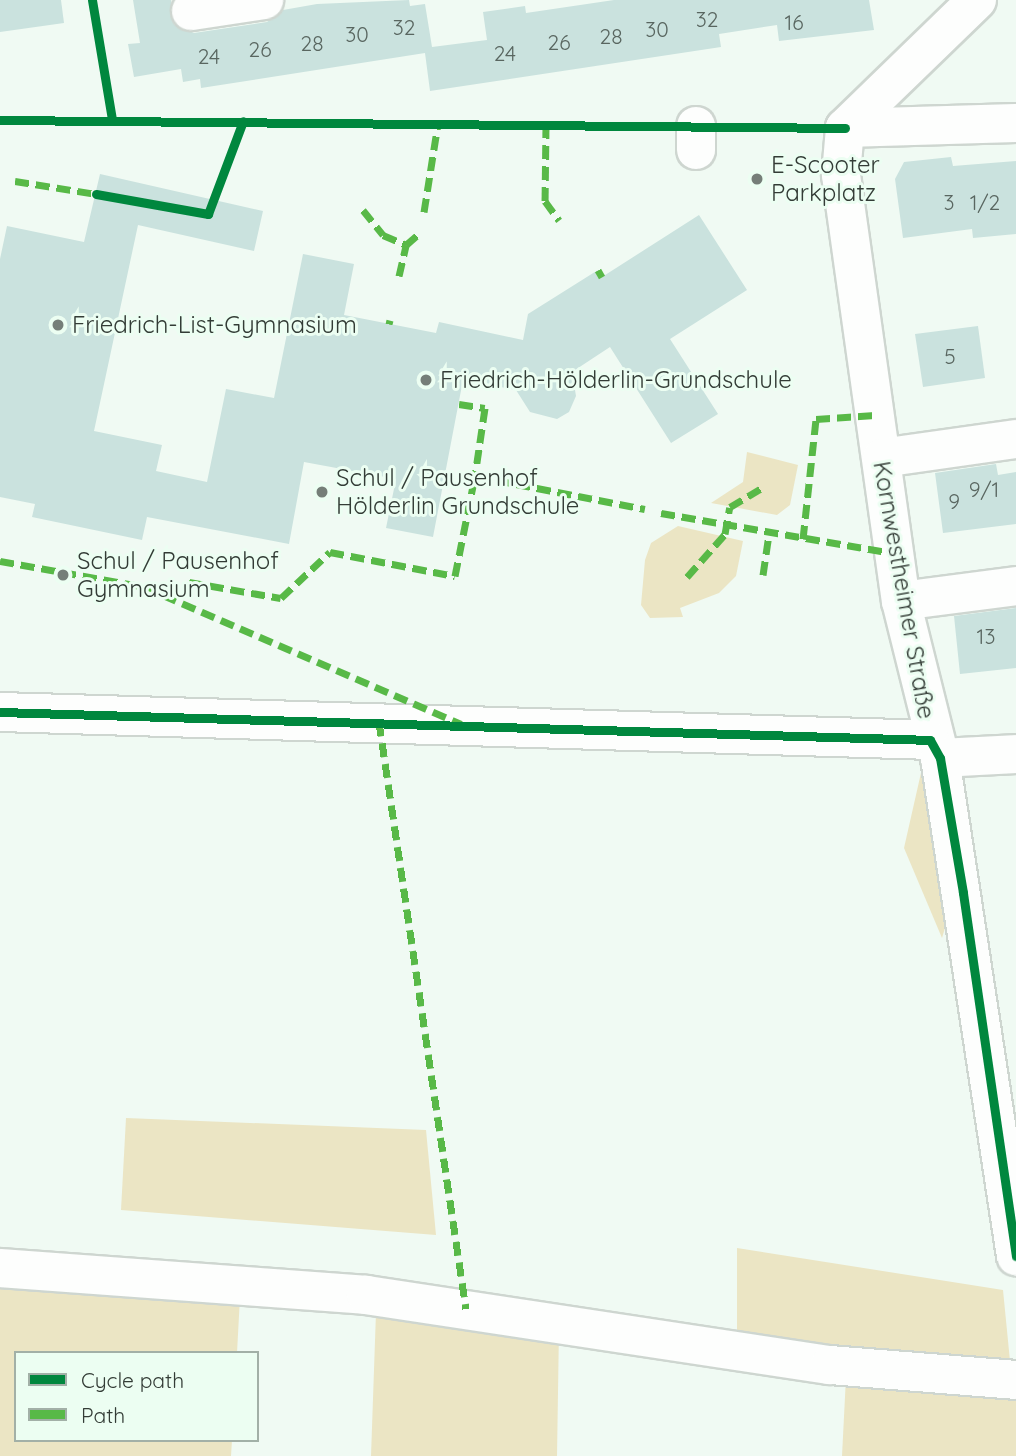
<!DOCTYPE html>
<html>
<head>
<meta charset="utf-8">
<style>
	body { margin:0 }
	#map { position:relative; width:1016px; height:1456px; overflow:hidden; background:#f0faf3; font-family:Quicksand,sans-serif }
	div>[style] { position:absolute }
	.green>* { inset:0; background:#ebe5c4 }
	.building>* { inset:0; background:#cae2de }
	.roads { filter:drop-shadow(2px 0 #ced6d0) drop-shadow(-2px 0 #ced6d0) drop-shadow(0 2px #ced6d0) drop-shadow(0 -2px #ced6d0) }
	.minor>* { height:38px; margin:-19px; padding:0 19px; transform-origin:19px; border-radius:19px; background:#fdfefd }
	.quiet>* { height:7px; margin-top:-3.5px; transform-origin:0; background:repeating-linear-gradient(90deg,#58b947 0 14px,transparent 0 21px) }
	.cycleway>* { height:9px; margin:-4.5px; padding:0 4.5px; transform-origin:4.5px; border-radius:4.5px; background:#00873e }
	.dots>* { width:19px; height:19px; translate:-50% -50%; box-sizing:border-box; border:4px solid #ecfef2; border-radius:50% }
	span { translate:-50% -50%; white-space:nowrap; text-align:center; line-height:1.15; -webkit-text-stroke:6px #ecfef2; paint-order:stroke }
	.number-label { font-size:21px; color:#596660 }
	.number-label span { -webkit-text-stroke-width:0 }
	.poi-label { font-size:24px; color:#333c36 }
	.left { translate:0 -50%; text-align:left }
	.street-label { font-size:24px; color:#333c36 }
	.legend { position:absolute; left:14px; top:1351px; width:245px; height:91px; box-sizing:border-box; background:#ecfef2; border:2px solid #a2b0a7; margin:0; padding:9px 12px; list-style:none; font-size:21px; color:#333c36 }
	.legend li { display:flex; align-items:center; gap:14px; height:35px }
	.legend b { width:35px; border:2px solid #a2b0a7 }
</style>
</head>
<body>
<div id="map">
	<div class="green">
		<div style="clip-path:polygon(747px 452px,798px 465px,790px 505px,777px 515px,711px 503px,743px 482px)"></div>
		<div style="clip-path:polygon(678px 526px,743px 541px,736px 576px,719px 593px,680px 608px,683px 617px,650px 618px,641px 605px,645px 560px,651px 543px)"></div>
		<div style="clip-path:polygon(923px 764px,948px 918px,942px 938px,904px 848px)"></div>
		<div style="clip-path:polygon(126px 1118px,426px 1130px,436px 1235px,121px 1210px)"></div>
		<div style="clip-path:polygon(737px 1248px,1003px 1290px,1010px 1361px,1000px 1373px,737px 1337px)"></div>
		<div style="clip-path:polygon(0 1281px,240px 1297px,237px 1353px,16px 1353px,16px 1440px,232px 1440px,231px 1456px,0 1456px)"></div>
		<div style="clip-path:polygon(376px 1312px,559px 1329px,557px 1456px,371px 1456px)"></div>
		<div style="clip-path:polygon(846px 1377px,1016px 1396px,1016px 1456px,842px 1456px)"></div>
	</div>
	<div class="building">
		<div style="clip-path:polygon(0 0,61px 0,64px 23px,0 32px)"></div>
		<div style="clip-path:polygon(133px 0,171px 0,174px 24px,194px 33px,267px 22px,283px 10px,317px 4px,409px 0,410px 6px,425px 4px,432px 47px,487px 40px,483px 12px,525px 6px,526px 13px,614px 0,869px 0,874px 30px,779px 41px,777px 25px,719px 34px,721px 47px,430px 91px,425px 53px,201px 88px,200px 79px,183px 82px,181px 69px,134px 77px,128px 44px,140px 43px)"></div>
		<div style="clip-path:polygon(951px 157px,953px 166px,1016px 161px,1016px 234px,973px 238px,972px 229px,903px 238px,895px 179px,904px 162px)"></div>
		<div style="clip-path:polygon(100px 174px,263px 211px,254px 251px,138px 225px,94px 431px,162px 445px,156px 471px,207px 482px,226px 389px,274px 398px,303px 254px,354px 264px,344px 315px,436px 333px,439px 322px,523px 340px,528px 314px,598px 270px,602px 277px,699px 215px,747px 290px,670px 339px,718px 414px,671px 443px,610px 347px,572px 372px,576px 396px,569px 412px,557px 419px,530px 412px,516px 390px,463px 380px,433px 537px,386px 528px,396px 479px,304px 462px,289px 544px,147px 517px,142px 540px,32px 517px,35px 504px,0 497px,0 259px,7px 226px,84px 242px)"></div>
		<div style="clip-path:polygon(978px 326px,985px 378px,923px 387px,915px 334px)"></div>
		<div style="clip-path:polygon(996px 464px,998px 475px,1016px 472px,1016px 524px,943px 533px,935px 473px)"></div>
		<div style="clip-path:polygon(1016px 608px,1016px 668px,960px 674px,954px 616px)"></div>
	</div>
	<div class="roads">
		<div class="minor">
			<div style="left:977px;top:0;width:184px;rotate:135.9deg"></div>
			<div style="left:845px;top:128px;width:47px;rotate:94.9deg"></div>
			<div style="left:841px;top:175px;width:430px;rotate:82deg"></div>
			<div style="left:901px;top:601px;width:162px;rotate:76deg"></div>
			<div style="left:940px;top:758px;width:504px;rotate:81.32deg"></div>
			<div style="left:191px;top:11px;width:74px;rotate:-8.6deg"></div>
			<div style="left:696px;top:126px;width:24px;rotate:90deg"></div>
			<div style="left:845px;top:128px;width:171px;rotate:-1.7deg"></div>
			<div style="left:882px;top:458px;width:135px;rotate:-8.1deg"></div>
			<div style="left:901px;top:601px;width:116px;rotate:-7.4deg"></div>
			<div style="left:0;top:712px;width:930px;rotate:1.72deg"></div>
			<div style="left:940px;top:758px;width:76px;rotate:-3deg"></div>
			<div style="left:0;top:1268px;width:367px;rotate:4.2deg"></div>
			<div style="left:366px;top:1295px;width:469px;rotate:8.6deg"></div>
			<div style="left:830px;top:1365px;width:187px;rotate:4.6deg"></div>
		</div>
	</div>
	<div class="quiet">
		<div style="left:546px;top:124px;width:77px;rotate:90.7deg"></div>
		<div style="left:545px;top:201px;width:24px;rotate:54deg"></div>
		<div style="left:15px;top:181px;width:88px;rotate:9.1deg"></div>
		<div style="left:363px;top:210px;width:32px;rotate:51deg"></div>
		<div style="left:383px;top:235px;width:25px;rotate:23deg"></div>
		<div style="left:424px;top:212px;width:89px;rotate:-81deg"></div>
		<div style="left:598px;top:270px;width:8px;rotate:60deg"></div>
		<div style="left:399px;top:276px;width:32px;rotate:-77deg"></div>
		<div style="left:406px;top:245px;width:20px;rotate:-41deg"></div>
		<div style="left:389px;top:324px;width:4px;rotate:-76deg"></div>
		<div style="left:459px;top:404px;width:26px;rotate:9deg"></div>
		<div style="left:485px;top:408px;width:69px;rotate:98.4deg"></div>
		<div style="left:661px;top:513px;width:235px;rotate:9.8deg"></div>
		<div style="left:803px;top:539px;width:121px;rotate:-83.8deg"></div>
		<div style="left:816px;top:419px;width:59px;rotate:-3.9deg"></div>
		<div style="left:0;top:561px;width:189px;rotate:10.1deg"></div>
		<div style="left:186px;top:594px;width:12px;rotate:-76deg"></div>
		<div style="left:189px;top:582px;width:93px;rotate:9.9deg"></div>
		<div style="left:281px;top:598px;width:67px;rotate:-43.2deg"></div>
		<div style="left:330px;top:552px;width:127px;rotate:10.9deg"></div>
		<div style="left:455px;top:576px;width:102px;rotate:-78.7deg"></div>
		<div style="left:475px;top:476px;width:173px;rotate:11deg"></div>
		<div style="left:763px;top:575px;width:41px;rotate:-81.7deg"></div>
		<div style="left:687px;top:577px;width:57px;rotate:-48.5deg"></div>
		<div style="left:725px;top:534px;width:27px;rotate:-80deg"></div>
		<div style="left:730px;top:507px;width:37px;rotate:-31deg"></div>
		<div style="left:163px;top:595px;width:325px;rotate:23.4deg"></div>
		<div style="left:379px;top:722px;width:593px;rotate:81.57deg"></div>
	</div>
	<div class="cycleway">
		<div style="left:92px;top:0;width:122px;rotate:80.5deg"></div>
		<div style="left:0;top:120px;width:845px;rotate:0.54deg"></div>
		<div style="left:96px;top:194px;width:114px;rotate:10.1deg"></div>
		<div style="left:208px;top:214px;width:99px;rotate:-69.4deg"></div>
		<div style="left:0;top:712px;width:930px;rotate:1.72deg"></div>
		<div style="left:930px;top:740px;width:21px;rotate:61deg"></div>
		<div style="left:940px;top:758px;width:137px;rotate:80.3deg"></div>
		<div style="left:963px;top:893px;width:367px;rotate:81.7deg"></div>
	</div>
	<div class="dots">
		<div style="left:757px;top:179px;background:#757e78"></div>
		<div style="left:58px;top:325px;background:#757e78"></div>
		<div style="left:426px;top:380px;background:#757e78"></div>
		<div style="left:322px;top:492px;background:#757e78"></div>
		<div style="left:63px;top:575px;background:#757e78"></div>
	</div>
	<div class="number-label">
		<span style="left:707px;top:19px">32</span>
		<span style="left:794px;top:22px">16</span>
		<span style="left:404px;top:27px">32</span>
		<span style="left:657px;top:29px">30</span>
		<span style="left:357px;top:34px">30</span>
		<span style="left:611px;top:36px">28</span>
		<span style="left:559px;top:42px">26</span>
		<span style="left:312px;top:43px">28</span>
		<span style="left:260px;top:49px">26</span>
		<span style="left:505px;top:53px">24</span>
		<span style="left:209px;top:56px">24</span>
		<span style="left:949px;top:202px">3</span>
		<span style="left:985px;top:202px">1/2</span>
		<span style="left:950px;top:356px">5</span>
		<span style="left:984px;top:489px">9/1</span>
		<span style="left:954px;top:501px">9</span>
		<span style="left:986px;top:636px">13</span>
	</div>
	<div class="poi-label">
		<span class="left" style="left:771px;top:179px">E-Scooter<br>Parkplatz</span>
		<span class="left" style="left:72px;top:325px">Friedrich-List-Gymnasium</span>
		<span class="left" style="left:440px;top:380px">Friedrich-Hölderlin-Grundschule</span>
		<span class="left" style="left:336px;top:492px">Schul / Pausenhof<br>Hölderlin Grundschule</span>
		<span class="left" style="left:77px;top:575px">Schul / Pausenhof<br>Gymnasium</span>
	</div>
	<div class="street-label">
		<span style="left:904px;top:590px;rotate:80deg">Kornwestheimer Straße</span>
	</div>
	<ul class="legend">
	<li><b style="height:9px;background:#00873e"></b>Cycle path</li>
	<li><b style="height:9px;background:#58b947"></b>Path</li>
	</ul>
</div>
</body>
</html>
